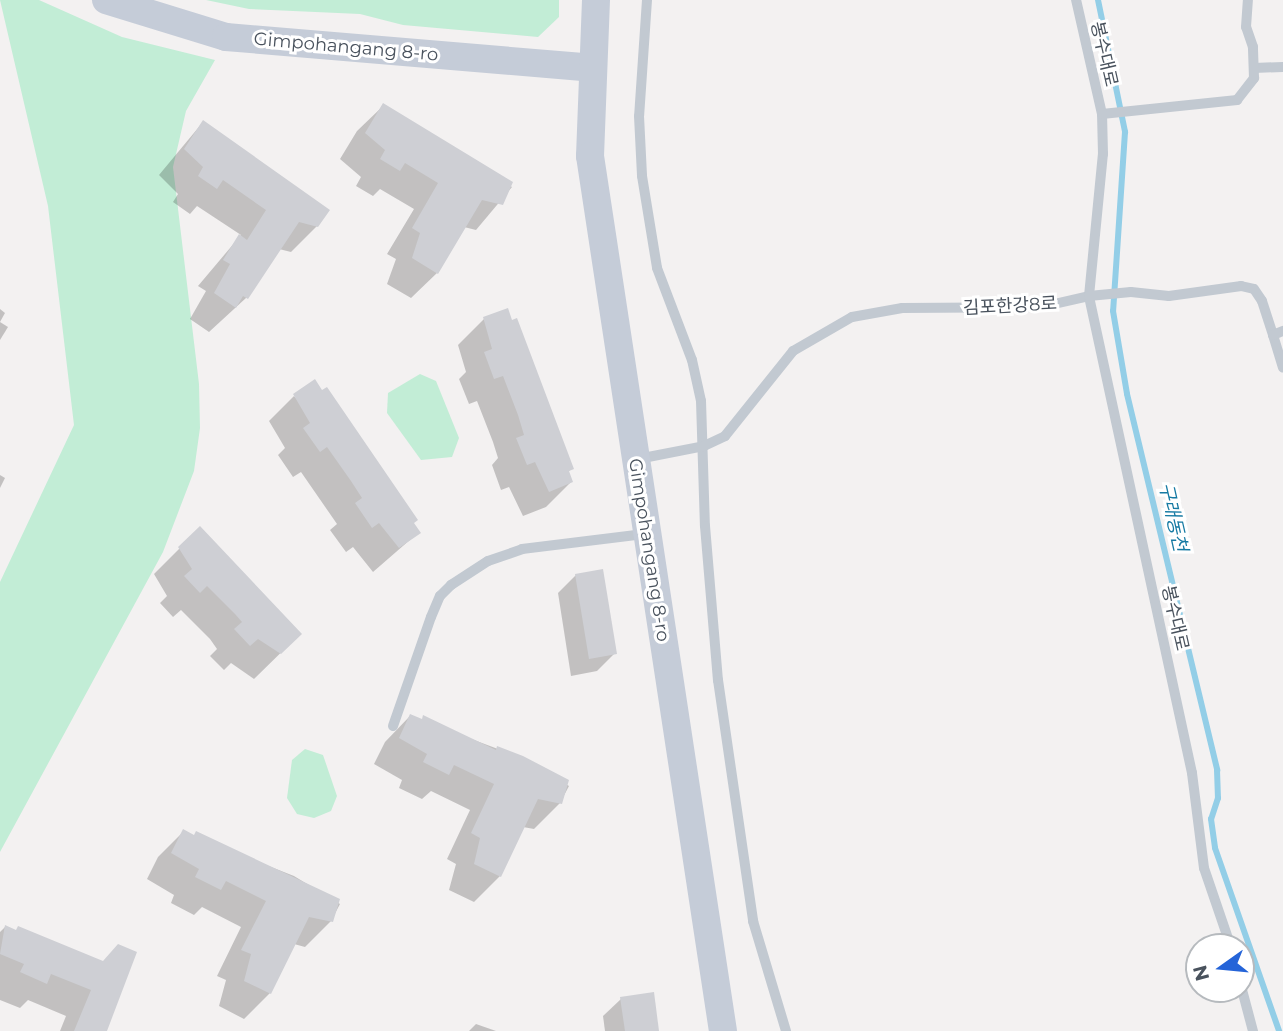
<!DOCTYPE html>
<html>
<head>
<meta charset="utf-8">
<style>
	body { margin:0 }
	#map { position:relative; width:1283px; height:1031px; overflow:hidden; background:#f3f1f1; font-family:Montserrat,"Noto Sans KR",sans-serif }
	div>[style] { position:absolute }
	.green>* { inset:0; background:#c2edd6 }
	.shadow>* { inset:0; background:#0003 }
	.stream>* { height:6px; margin:-3px; padding:0 3px; transform-origin:3px; border-radius:3px; background:#93cee7 }
	.building>* { inset:0; background:#cecfd4 }
	.lane>* { height:10px; margin:-5px; padding:0 5px; transform-origin:5px; border-radius:5px; background:#c2c9d1 }
	.secondary>* { height:28px; margin:-14px; padding:0 14px; transform-origin:14px; border-radius:14px; background:#c5ccd8 }
	span { translate:-50% -50%; white-space:nowrap; text-align:center; line-height:1.15; -webkit-text-stroke:6px #fff; paint-order:stroke }
	.street-label { font-size:18px; color:#49525d }
	.water-label { font-size:19px; color:#167aa3; font-style:italic }
	.north { position:absolute; left:1185px; top:933px; width:70px; height:70px; box-sizing:border-box; background:#fff; border:2px solid #b6babe; border-radius:50%; rotate:255deg; font-size:19px; font-weight:700; line-height:28px; text-align:center; color:#49525d }
	.north::after { content:''; display:block; margin:auto; width:24px; height:32px; background:#2564d8; clip-path:polygon(50% 0,100% 100%,50% 72%,0 100%) }
</style>
</head>
<body>
<div id="map">
	<div class="green">
		<div style="clip-path:polygon(0 0,39px 0,122px 37px,215px 60px,186px 111px,173px 167px,199px 384px,200px 428px,194px 471px,163px 552px,0 852px,0 582px,74px 425px,48px 206px)"></div>
		<div style="clip-path:polygon(206px 0,559px 0,559px 17px,538px 37px,403px 25px,360px 14px,249px 9px)"></div>
		<div style="clip-path:polygon(420px 374px,436px 381px,459px 438px,452px 457px,421px 460px,387px 413px,388px 393px)"></div>
		<div style="clip-path:polygon(305px 749px,323px 755px,337px 796px,331px 811px,314px 818px,297px 814px,287px 798px,292px 760px)"></div>
	</div>
	<div class="shadow">
		<div style="clip-path:polygon(383px 106px,512px 187px,476px 230px,464px 227px,437px 273px,411px 298px,387px 284px,396px 259px,387px 254px,414px 209px,380px 189px,373px 196px,356px 186px,361px 177px,340px 159px,357px 131px)"></div>
		<div style="clip-path:polygon(203px 122px,317px 226px,291px 252px,279px 249px,246px 298px,209px 332px,190px 319px,206px 291px,198px 286px,241px 235px,197px 206px,190px 214px,173px 202px,178px 194px,159px 175px)"></div>
		<div style="clip-path:polygon(0 309px,5px 313px,0 322px)"></div>
		<div style="clip-path:polygon(484px 319px,572px 468px,568px 472px,571px 482px,546px 507px,523px 516px,509px 487px,501px 490px,492px 465px,498px 458px,493px 442px,477px 401px,469px 404px,459px 379px,466px 372px,458px 345px)"></div>
		<div style="clip-path:polygon(0 322px,8px 327px,0 340px)"></div>
		<div style="clip-path:polygon(294px 396px,419px 532px,373px 572px,353px 547px,346px 552px,330px 530px,337px 524px,301px 472px,293px 477px,278px 455px,285px 448px,269px 421px)"></div>
		<div style="clip-path:polygon(0 475px,5px 478px,0 488px)"></div>
		<div style="clip-path:polygon(200px 528px,300px 634px,254px 679px,231px 663px,224px 670px,210px 656px,217px 649px,210px 639px,181px 610px,173px 617px,160px 603px,167px 596px,154px 574px)"></div>
		<div style="clip-path:polygon(576px 575px,615px 653px,597px 671px,571px 676px,558px 593px)"></div>
		<div style="clip-path:polygon(410px 716px,522px 758px,569px 786px,560px 803px,534px 829px,523px 827px,500px 876px,474px 902px,449px 890px,456px 864px,447px 859px,470px 810px,431px 791px,422px 799px,399px 788px,402px 780px,374px 764px,385px 742px)"></div>
		<div style="clip-path:polygon(183px 832px,294px 876px,340px 904px,331px 921px,305px 947px,294px 944px,270px 993px,244px 1019px,219px 1006px,226px 980px,217px 976px,241px 927px,202px 907px,194px 915px,171px 903px,174px 895px,147px 879px,158px 857px)"></div>
		<div style="clip-path:polygon(5px 927px,102px 963px,103px 1031px,60px 1031px,66px 1016px,28px 1000px,20px 1008px,0 1000px,0 932px)"></div>
		<div style="clip-path:polygon(621px 999px,657px 1031px,605px 1031px,603px 1016px)"></div>
		<div style="clip-path:polygon(476px 1024px,496px 1031px,469px 1031px)"></div>
	</div>
	<div class="stream">
		<div style="left:1098px;top:0;width:135px;rotate:78.4deg"></div>
		<div style="left:1125px;top:132px;width:179px;rotate:93.8deg"></div>
		<div style="left:1113px;top:311px;width:84px;rotate:80.4deg"></div>
		<div style="left:1127px;top:394px;width:387px;rotate:76.5deg"></div>
		<div style="left:1217px;top:770px;width:28px;rotate:88deg"></div>
		<div style="left:1218px;top:798px;width:22px;rotate:108deg"></div>
		<div style="left:1211px;top:819px;width:29px;rotate:82deg"></div>
		<div style="left:1215px;top:848px;width:194px;rotate:70.7deg"></div>
	</div>
	<div class="building">
		<div style="clip-path:polygon(383px 103px,513px 182px,503px 205px,482px 200px,438px 274px,412px 258px,420px 233px,412px 228px,438px 183px,405px 163px,400px 171px,380px 159px,385px 150px,365px 133px)"></div>
		<div style="clip-path:polygon(203px 120px,330px 210px,318px 227px,299px 222px,248px 299px,243px 296px,236px 308px,214px 293px,230px 264px,223px 260px,239px 234px,247px 240px,266px 210px,223px 180px,217px 189px,198px 176px,203px 167px,184px 149px)"></div>
		<div style="clip-path:polygon(508px 308px,512px 320px,517px 318px,574px 469px,569px 471px,573px 482px,549px 492px,535px 462px,527px 465px,516px 438px,524px 435px,518px 415px,503px 376px,494px 379px,484px 352px,492px 349px,483px 317px)"></div>
		<div style="clip-path:polygon(315px 379px,322px 390px,327px 387px,418px 520px,414px 523px,421px 533px,399px 548px,379px 523px,372px 528px,355px 503px,362px 498px,351px 481px,327px 447px,320px 452px,303px 428px,310px 423px,293px 394px)"></div>
		<div style="clip-path:polygon(200px 526px,302px 634px,281px 654px,258px 639px,250px 646px,234px 629px,242px 622px,235px 614px,207px 586px,200px 593px,184px 576px,192px 569px,178px 547px)"></div>
		<div style="clip-path:polygon(603px 569px,617px 654px,589px 659px,575px 574px)"></div>
		<div style="clip-path:polygon(410px 714px,422px 719px,423px 715px,496px 750px,497px 746px,523px 756px,569px 780px,562px 804px,538px 799px,501px 877px,474px 864px,480px 838px,471px 833px,494px 784px,454px 765px,449px 775px,423px 762px,427px 754px,399px 738px)"></div>
		<div style="clip-path:polygon(183px 829px,194px 835px,196px 831px,340px 899px,333px 922px,309px 917px,271px 994px,244px 981px,251px 954px,241px 950px,266px 901px,226px 881px,221px 890px,195px 877px,199px 869px,171px 853px)"></div>
		<div style="clip-path:polygon(5px 925px,16px 930px,18px 926px,103px 961px,118px 944px,137px 952px,107px 1031px,74px 1031px,91px 990px,51px 974px,47px 984px,20px 972px,24px 964px,0 954px)"></div>
		<div style="clip-path:polygon(654px 992px,659px 1031px,625px 1031px,620px 997px)"></div>
	</div>
	<div class="lane">
		<div style="left:647px;top:0;width:116px;rotate:93.9deg"></div>
		<div style="left:639px;top:116px;width:60px;rotate:87.1deg"></div>
		<div style="left:642px;top:176px;width:93px;rotate:80.7deg"></div>
		<div style="left:657px;top:268px;width:98px;rotate:69.2deg"></div>
		<div style="left:692px;top:360px;width:42px;rotate:77.6deg"></div>
		<div style="left:701px;top:401px;width:125px;rotate:88.2deg"></div>
		<div style="left:705px;top:526px;width:155px;rotate:85.2deg"></div>
		<div style="left:718px;top:680px;width:244px;rotate:81.7deg"></div>
		<div style="left:753px;top:921px;width:115px;rotate:73.3deg"></div>
		<div style="left:1254px;top:68px;width:29px;rotate:-2deg"></div>
		<div style="left:1102px;top:114px;width:136px;rotate:-5.9deg"></div>
		<div style="left:1237px;top:100px;width:28px;rotate:-52deg"></div>
		<div style="left:1254px;top:78px;width:31px;rotate:-92deg"></div>
		<div style="left:1253px;top:47px;width:21px;rotate:-109deg"></div>
		<div style="left:1246px;top:27px;width:27px;rotate:-86deg"></div>
		<div style="left:1273px;top:335px;width:34px;rotate:73deg"></div>
		<div style="left:643px;top:458px;width:62px;rotate:-11.1deg"></div>
		<div style="left:704px;top:446px;width:23px;rotate:-25deg"></div>
		<div style="left:725px;top:436px;width:109px;rotate:-51.3deg"></div>
		<div style="left:793px;top:351px;width:68px;rotate:-30deg"></div>
		<div style="left:852px;top:317px;width:51px;rotate:-10.2deg"></div>
		<div style="left:902px;top:308px;width:139px;rotate:-0.4deg"></div>
		<div style="left:1041px;top:307px;width:49px;rotate:-12.9deg"></div>
		<div style="left:1089px;top:296px;width:143px;rotate:-84.4deg"></div>
		<div style="left:1103px;top:154px;width:40px;rotate:-91.4deg"></div>
		<div style="left:1102px;top:114px;width:117px;rotate:-102.8deg"></div>
		<div style="left:393px;top:726px;width:115px;rotate:-70.8deg"></div>
		<div style="left:431px;top:617px;width:23px;rotate:-67deg"></div>
		<div style="left:440px;top:596px;width:16px;rotate:-45deg"></div>
		<div style="left:451px;top:585px;width:44px;rotate:-33deg"></div>
		<div style="left:488px;top:561px;width:36px;rotate:-19deg"></div>
		<div style="left:522px;top:549px;width:123px;rotate:-7deg"></div>
		<div style="left:1231px;top:947px;width:83px;rotate:-108.9deg"></div>
		<div style="left:1204px;top:868px;width:96px;rotate:-97.2deg"></div>
		<div style="left:1192px;top:773px;width:488px;rotate:-102.2deg"></div>
		<div style="left:1089px;top:296px;width:42px;rotate:-5.4deg"></div>
		<div style="left:1131px;top:292px;width:38px;rotate:6deg"></div>
		<div style="left:1169px;top:296px;width:73px;rotate:-7.9deg"></div>
		<div style="left:1241px;top:286px;width:13px;rotate:13deg"></div>
		<div style="left:1254px;top:289px;width:14px;rotate:56deg"></div>
		<div style="left:1262px;top:301px;width:36px;rotate:72deg"></div>
		<div style="left:1273px;top:335px;width:11px;rotate:-22deg"></div>
		<div style="left:1241px;top:986px;width:47px;rotate:75.1deg"></div>
	</div>
	<div class="secondary">
		<div style="left:106px;top:0;width:126px;rotate:17.1deg"></div>
		<div style="left:226px;top:37px;width:367px;rotate:4.8deg"></div>
		<div style="left:596px;top:0;width:156px;rotate:92.2deg"></div>
		<div style="left:590px;top:156px;width:885px;rotate:81.36deg"></div>
	</div>
	<div class="street-label">
		<span style="left:346px;top:47px;rotate:5deg">Gimpohangang 8-ro</span>
		<span style="left:1104px;top:54px;rotate:77deg">봉수대로</span>
		<span style="left:1010px;top:306px;rotate:-3deg">김포한강8로</span>
		<span style="left:649px;top:550px;rotate:81deg">Gimpohangang 8-ro</span>
		<span style="left:1175px;top:618px;rotate:77deg">봉수대로</span>
	</div>
	<div class="water-label">
		<span style="left:1173px;top:517px;rotate:77deg">구래동천</span>
	</div>
	<div class="north">N</div>
</div>
</body>
</html>
